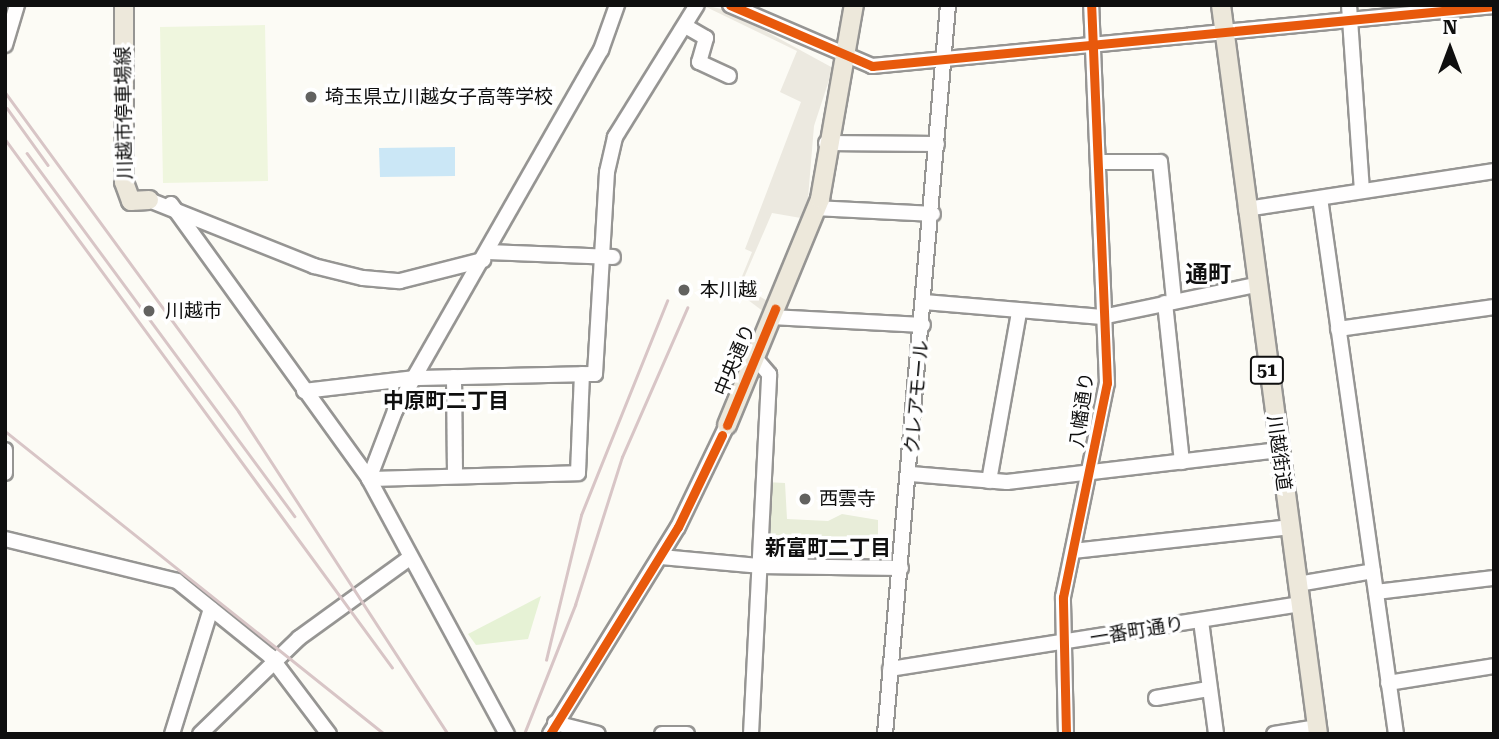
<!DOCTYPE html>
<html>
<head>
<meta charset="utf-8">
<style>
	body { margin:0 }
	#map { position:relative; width:1499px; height:739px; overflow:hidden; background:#fcfbf5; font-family:"Roboto Serif","Noto Sans JP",serif }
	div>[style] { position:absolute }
	.green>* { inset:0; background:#e6f2d5 }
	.cemetery>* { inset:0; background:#e8edd9 }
	.pitch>* { inset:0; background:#eff6de }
	.plaza>* { inset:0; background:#ece9e0 }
	.water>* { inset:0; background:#cbe7f6 }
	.roads { filter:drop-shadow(2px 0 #969593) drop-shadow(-2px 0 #969593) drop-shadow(0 2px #969593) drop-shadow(0 -2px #969593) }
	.minor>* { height:14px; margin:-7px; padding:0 7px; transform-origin:7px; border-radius:7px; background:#fffefe }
	.major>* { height:18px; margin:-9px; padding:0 9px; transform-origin:9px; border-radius:9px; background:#ede8db }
	.rail>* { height:2.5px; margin:-1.25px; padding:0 1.25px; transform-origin:1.25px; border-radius:1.25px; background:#d8c5c6 }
	.cycleway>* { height:9px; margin:-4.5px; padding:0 4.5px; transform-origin:4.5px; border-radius:4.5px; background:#e8590c }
	.dots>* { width:19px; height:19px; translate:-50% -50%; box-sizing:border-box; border:4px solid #fff; border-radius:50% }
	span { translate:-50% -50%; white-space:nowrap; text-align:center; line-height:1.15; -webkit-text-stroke:7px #fff; paint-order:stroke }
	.shield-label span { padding:2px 5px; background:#fff; border:2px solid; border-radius:5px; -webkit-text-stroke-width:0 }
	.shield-label { font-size:18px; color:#0f0f0f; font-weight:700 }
	.poi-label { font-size:19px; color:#0f0f0f }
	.left { translate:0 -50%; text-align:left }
	.street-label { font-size:19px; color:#0f0f0f }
	.neighbourhood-label { font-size:21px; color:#0f0f0f; font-weight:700 }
	.quarter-label { font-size:23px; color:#0f0f0f; font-weight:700 }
	.frame { position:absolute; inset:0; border:7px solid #0f0f0f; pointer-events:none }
	.north { position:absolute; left:1415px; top:14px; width:70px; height:70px; -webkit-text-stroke:5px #fff; paint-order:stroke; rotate:0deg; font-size:19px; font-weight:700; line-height:28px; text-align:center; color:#0f0f0f }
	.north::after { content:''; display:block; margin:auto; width:24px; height:32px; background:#0f0f0f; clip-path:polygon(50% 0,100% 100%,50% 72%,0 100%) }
</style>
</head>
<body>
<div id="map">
	<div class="green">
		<div style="clip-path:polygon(541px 596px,528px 639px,476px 645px,468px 634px)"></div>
	</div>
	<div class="cemetery">
		<div style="clip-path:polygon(765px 482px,785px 483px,787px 519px,828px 521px,842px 514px,878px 520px,878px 543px,763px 540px)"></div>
	</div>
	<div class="pitch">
		<div style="clip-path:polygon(265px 25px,268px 181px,163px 183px,160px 27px)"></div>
	</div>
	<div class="plaza">
		<div style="clip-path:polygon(702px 5px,727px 10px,833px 68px,814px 126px,807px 210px,801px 218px,772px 213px,744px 278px,746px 288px,769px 302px,764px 312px,736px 291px,752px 252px,745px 249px,801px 102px,780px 92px,797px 51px)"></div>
	</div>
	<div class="water">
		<div style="clip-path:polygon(455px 147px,455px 176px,380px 177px,379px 148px)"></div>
	</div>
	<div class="roads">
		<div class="minor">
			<div style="left:730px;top:5px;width:155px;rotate:23.2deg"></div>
			<div style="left:872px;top:66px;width:625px;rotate:-5.51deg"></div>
			<div style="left:1349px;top:5px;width:186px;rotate:86deg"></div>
			<div style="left:687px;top:27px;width:22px;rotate:30deg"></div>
			<div style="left:706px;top:38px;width:25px;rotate:106deg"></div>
			<div style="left:699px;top:62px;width:33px;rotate:25deg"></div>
			<div style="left:5px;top:45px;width:42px;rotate:-73.3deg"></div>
			<div style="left:826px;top:143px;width:111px;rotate:0.5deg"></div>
			<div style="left:1098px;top:162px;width:62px"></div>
			<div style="left:1160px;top:162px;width:140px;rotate:84.2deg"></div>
			<div style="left:1320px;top:198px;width:541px;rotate:81.93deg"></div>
			<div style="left:149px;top:200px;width:178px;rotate:21.8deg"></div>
			<div style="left:314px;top:266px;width:50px;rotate:13.8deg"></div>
			<div style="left:363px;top:278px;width:37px;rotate:5deg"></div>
			<div style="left:400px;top:281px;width:86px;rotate:-14.2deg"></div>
			<div style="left:171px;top:204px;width:339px;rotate:54.2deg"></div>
			<div style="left:369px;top:479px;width:290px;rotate:61.6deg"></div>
			<div style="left:816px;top:208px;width:117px;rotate:2.9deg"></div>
			<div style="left:1246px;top:209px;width:251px;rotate:-8.7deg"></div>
			<div style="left:488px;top:252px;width:125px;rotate:2.3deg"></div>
			<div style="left:924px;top:302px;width:179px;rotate:4.8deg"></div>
			<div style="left:1102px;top:317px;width:156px;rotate:-11.8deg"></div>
			<div style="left:1165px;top:303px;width:160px;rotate:83.9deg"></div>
			<div style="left:771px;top:317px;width:152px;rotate:3deg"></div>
			<div style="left:1338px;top:329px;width:158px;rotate:-8deg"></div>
			<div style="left:454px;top:377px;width:98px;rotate:89.4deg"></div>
			<div style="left:304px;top:391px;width:112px;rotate:-6.7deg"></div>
			<div style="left:415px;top:378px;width:180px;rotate:-1.3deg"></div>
			<div style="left:595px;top:374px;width:202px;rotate:-86.6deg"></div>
			<div style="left:607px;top:172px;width:36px;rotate:-77deg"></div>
			<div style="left:615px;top:137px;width:155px;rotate:-58.2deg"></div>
			<div style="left:5px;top:450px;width:23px;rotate:90deg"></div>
			<div style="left:911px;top:474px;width:96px;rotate:4.8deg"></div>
			<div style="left:1007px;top:482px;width:274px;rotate:-6.7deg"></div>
			<div style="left:369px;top:479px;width:73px;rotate:-69.1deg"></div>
			<div style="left:395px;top:411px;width:416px;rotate:-60.3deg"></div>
			<div style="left:601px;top:50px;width:48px;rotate:-70.4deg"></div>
			<div style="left:369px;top:479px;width:209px;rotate:-1.6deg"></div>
			<div style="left:578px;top:473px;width:99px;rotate:-87.7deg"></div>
			<div style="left:989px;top:481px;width:172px;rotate:-79.9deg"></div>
			<div style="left:5px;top:539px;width:177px;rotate:13.7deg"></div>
			<div style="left:177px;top:581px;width:119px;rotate:38.9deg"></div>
			<div style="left:270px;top:656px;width:98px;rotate:52.9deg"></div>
			<div style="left:1073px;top:551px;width:217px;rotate:-6.3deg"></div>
			<div style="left:661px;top:557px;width:98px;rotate:5.2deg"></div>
			<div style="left:759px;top:566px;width:142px;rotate:0.8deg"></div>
			<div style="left:1298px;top:584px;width:76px;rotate:-9.8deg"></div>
			<div style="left:1376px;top:592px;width:119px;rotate:-6.8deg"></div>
			<div style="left:1201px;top:621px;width:114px;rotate:82.4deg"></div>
			<div style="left:890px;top:669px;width:415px;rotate:-9deg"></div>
			<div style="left:1388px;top:683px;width:107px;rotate:-9.1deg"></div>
			<div style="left:1156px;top:698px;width:53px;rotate:-9.8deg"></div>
			<div style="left:555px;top:723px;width:44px;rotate:14.3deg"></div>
			<div style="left:172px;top:734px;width:131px;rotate:-72.7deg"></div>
			<div style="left:200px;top:734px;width:138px;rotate:-44.1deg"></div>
			<div style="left:299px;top:638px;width:135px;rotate:-35.9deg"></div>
			<div style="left:550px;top:734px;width:243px;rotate:-58.3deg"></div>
			<div style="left:678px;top:527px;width:113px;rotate:-64.3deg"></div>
			<div style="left:662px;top:734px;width:25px"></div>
			<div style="left:751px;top:734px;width:360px;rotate:-87.1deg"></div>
			<div style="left:769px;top:374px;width:23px;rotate:-131deg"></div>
			<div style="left:885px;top:734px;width:732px;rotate:-85.06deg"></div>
			<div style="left:1066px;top:734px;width:137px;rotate:-91.3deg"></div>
			<div style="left:1063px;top:597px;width:218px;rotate:-78.4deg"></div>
			<div style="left:1107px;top:383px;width:378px;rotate:-92.4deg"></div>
			<div style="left:1274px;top:734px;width:44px;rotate:-9.2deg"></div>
		</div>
		<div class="major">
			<div style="left:124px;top:5px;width:177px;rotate:90deg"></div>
			<div style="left:124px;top:182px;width:20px;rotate:70deg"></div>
			<div style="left:131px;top:201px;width:18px;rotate:-3deg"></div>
			<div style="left:1221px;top:5px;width:735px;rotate:82.42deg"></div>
			<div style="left:727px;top:425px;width:244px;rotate:-67.6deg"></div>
			<div style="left:820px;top:199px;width:197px;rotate:-80.1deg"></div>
		</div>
	</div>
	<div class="rail">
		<div style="left:5px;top:92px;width:396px;rotate:53.8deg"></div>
		<div style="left:239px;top:412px;width:384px;rotate:57deg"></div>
		<div style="left:7px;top:108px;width:70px;rotate:54.3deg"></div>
		<div style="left:5px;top:139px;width:655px;rotate:53.76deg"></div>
		<div style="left:27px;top:153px;width:451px;rotate:53.6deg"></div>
		<div style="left:5px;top:431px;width:486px;rotate:38.6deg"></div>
		<div style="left:546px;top:660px;width:149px;rotate:-76.4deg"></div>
		<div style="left:581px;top:515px;width:231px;rotate:-68.1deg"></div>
		<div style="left:524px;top:734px;width:139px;rotate:-68.4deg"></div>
		<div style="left:575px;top:605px;width:155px;rotate:-72.4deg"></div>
		<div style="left:622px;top:457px;width:163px;rotate:-66.4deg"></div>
	</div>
	<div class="cycleway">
		<div style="left:730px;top:5px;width:155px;rotate:23.2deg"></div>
		<div style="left:872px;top:66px;width:625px;rotate:-5.51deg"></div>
		<div style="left:727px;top:425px;width:126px;rotate:-67.5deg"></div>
		<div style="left:550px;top:734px;width:243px;rotate:-58.3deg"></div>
		<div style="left:678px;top:527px;width:102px;rotate:-64.4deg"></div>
		<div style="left:1066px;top:734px;width:137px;rotate:-91.3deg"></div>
		<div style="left:1063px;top:597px;width:218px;rotate:-78.4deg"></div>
		<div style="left:1107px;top:383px;width:378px;rotate:-92.4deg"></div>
	</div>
	<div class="dots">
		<div style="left:311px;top:97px;background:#626260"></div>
		<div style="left:684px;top:290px;background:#626260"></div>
		<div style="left:149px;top:311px;background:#626260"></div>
		<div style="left:805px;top:499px;background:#626260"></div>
	</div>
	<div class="shield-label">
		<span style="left:1267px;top:370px">51</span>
	</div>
	<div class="poi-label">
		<span class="left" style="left:325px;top:97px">埼玉県立川越女子高等学校</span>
		<span class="left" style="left:700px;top:290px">本川越</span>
		<span class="left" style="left:165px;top:311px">川越市</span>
		<span class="left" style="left:819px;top:499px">西雲寺</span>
	</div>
	<div class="street-label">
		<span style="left:124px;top:113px;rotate:-91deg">川越市停車場線</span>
		<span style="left:735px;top:360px;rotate:-67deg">中央通り</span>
		<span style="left:917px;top:397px;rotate:-85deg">クレアモール</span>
		<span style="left:1082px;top:410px;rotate:-82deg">八幡通り</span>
		<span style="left:1279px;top:453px;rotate:82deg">川越街道</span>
		<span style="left:1137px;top:631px;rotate:-9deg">一番町通り</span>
	</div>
	<div class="neighbourhood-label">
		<span style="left:446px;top:401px">中原町二丁目</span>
		<span style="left:828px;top:548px">新富町二丁目</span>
	</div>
	<div class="quarter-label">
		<span style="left:1208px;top:275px">通町</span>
	</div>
	<div class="frame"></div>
	<div class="north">N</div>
</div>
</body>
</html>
